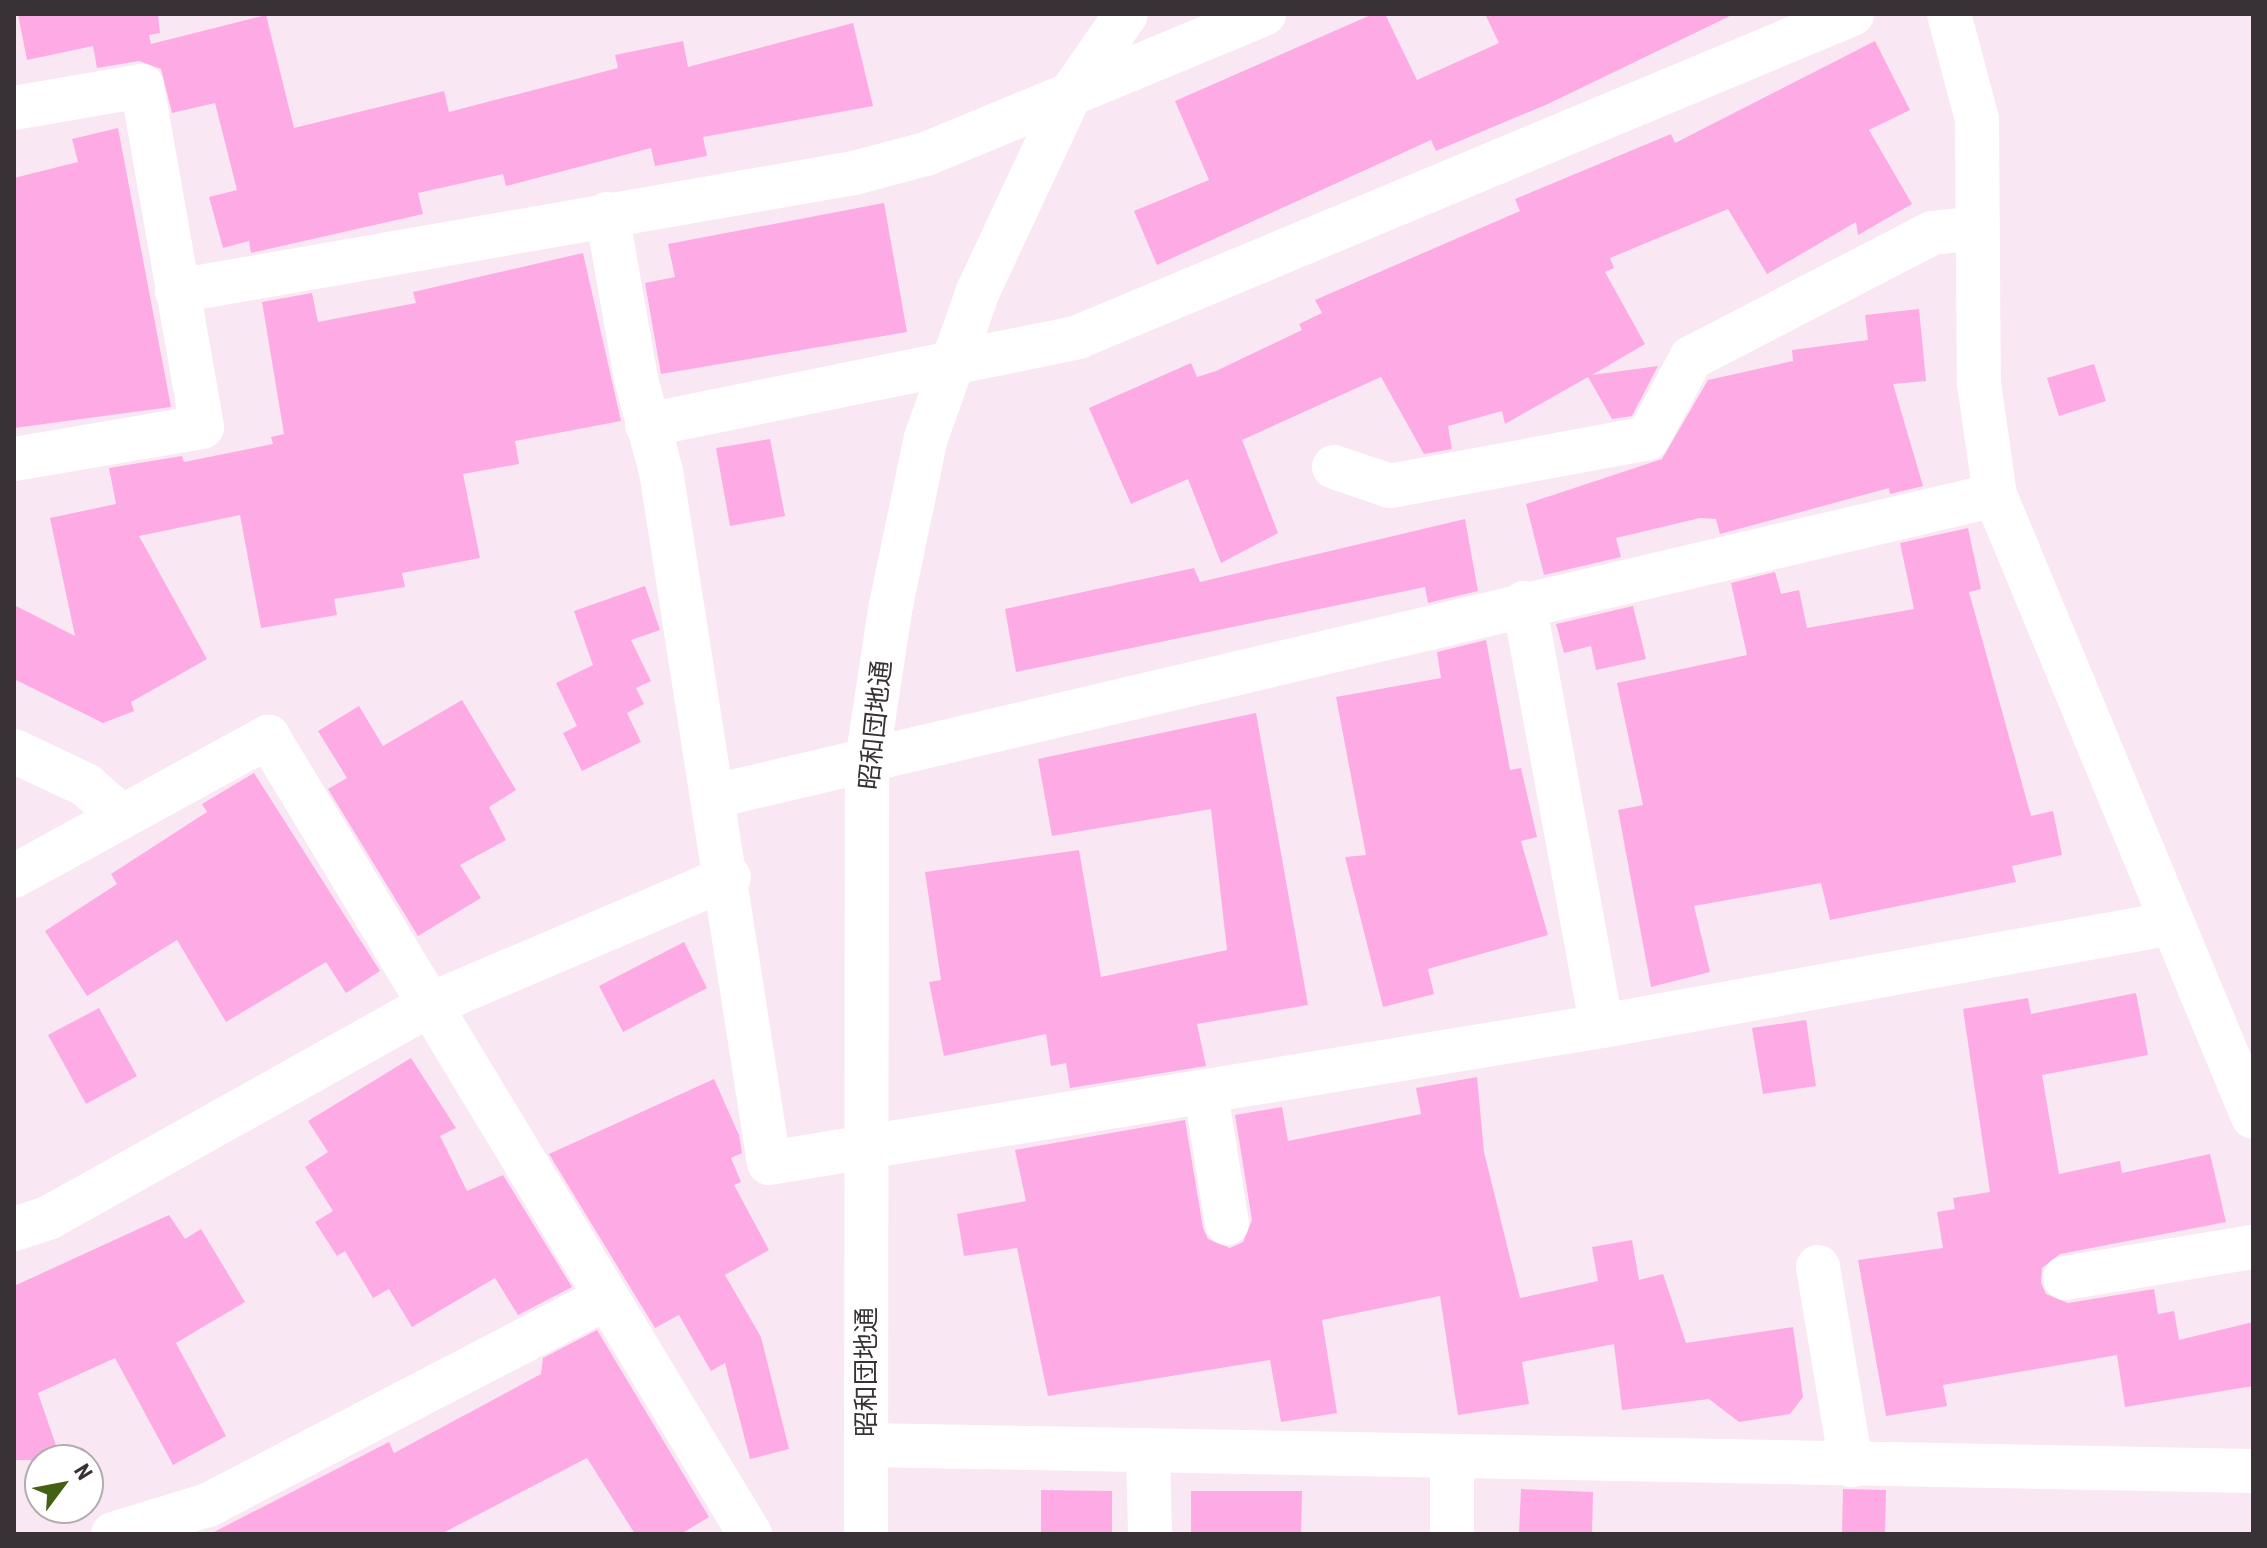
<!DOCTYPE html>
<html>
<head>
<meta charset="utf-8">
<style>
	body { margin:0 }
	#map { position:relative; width:2267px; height:1548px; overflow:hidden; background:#f9e7f3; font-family:"Roboto Condensed","Noto Sans JP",sans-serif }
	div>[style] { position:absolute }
	.building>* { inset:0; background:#feabe5 }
	.street>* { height:44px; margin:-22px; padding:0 22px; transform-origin:22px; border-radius:22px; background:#fff }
	.secondary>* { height:44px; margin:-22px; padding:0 22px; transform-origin:22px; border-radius:22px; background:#fff }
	span { translate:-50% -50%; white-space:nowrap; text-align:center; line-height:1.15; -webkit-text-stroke:6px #fff; paint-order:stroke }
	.street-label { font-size:26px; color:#383236 }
	.frame { position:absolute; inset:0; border:16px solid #383236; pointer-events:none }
	.north { position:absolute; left:24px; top:1444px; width:80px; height:80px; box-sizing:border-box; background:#fff; border:2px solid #afadaf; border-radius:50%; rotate:58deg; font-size:22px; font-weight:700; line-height:32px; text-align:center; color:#383236 }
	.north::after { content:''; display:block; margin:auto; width:28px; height:36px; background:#436013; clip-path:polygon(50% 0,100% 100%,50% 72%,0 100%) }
</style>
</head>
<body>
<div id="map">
	<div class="building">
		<div style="clip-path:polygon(18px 14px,158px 14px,160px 33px,149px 35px,151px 44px,266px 15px,294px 128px,444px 91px,449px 112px,618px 68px,615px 55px,683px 41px,688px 67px,853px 23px,873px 106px,703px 137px,707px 156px,655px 166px,651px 148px,506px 186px,503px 174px,418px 193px,423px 214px,251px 253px,249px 241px,223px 248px,209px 197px,237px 190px,215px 103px,172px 113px,161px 69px,139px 61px,97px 68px,93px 46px,27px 60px)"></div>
		<div style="clip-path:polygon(1373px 14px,1385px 14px,1417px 80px,1499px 43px,1485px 14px,1734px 14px,1550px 103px,1436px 151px,1431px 140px,1157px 265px,1134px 211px,1209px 180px,1175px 101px)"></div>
		<div style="clip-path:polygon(1875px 41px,1910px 110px,1869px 130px,1912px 204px,1858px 235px,1856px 222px,1767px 274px,1728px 209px,1610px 258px,1614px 268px,1605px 272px,1645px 344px,1592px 375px,1658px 366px,1632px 416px,1612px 419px,1588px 377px,1505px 424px,1502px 411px,1448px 426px,1452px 449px,1424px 454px,1381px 377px,1242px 440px,1278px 533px,1221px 563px,1188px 479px,1131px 504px,1089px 408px,1191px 363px,1197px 377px,1216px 371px,1302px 330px,1299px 324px,1322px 313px,1315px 300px,1520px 211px,1515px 199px,1671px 134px,1675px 143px)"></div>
		<div style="clip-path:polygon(118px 128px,171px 407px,14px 428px,14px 178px,78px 162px,72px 139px)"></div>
		<div style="clip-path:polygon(884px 203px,907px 332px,661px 374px,645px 283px,675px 277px,668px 244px)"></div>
		<div style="clip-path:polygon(583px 253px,621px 421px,515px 441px,519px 464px,463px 474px,480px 558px,402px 573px,405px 587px,334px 599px,337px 615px,261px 628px,240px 515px,139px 536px,207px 659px,131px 702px,134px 711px,103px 723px,14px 679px,14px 605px,75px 636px,50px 518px,116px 504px,109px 468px,182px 456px,184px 462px,273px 444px,271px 437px,284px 434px,262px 302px,312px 293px,318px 322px,416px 303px,413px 292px)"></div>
		<div style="clip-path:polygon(1919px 309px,1926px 381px,1893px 384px,1923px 486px,1890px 494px,1889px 488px,1720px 534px,1716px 519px,1700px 518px,1616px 538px,1621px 557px,1544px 575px,1526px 504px,1662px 459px,1708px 380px,1793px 361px,1792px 350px,1868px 340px,1865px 315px)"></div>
		<div style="clip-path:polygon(2094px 364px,2106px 401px,2059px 416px,2047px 378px)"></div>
		<div style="clip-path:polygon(770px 439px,785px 516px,730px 526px,716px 448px)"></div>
		<div style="clip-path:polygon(1465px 519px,1478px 591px,1428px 603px,1425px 587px,1016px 672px,1005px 609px,1194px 568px,1200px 582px)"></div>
		<div style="clip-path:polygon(1968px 528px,1981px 589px,1969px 592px,2031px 816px,2053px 811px,2062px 855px,2012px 866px,2016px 882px,1830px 920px,1821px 883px,1694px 906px,1710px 972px,1651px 987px,1618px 810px,1643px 805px,1617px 683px,1747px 655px,1731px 583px,1775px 572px,1781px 594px,1799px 590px,1807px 628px,1914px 609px,1900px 543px)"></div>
		<div style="clip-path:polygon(645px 586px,660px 630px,631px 640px,651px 681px,636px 688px,644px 704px,627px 713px,641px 742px,582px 771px,563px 733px,577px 726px,556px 683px,593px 665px,574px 611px)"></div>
		<div style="clip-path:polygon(1633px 606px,1646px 659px,1596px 670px,1591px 646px,1564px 653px,1556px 624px)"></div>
		<div style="clip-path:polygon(1486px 640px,1510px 770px,1521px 768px,1537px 837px,1521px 841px,1548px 935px,1428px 969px,1434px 994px,1383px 1007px,1345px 857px,1366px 855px,1336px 697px,1441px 678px,1437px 652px)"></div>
		<div style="clip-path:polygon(462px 700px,516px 790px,489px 807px,506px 840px,460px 865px,481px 898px,418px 936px,328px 789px,347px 778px,318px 731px,359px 706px,383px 746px)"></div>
		<div style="clip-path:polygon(1256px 713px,1308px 1005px,1197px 1024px,1206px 1066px,1070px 1088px,1066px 1063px,1051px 1066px,1046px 1034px,944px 1056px,929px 982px,941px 980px,925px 872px,1079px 850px,1101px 977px,1227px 950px,1211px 809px,1052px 836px,1038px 759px)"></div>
		<div style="clip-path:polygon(254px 773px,380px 971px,346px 993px,326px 962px,226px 1022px,177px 940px,87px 996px,45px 931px,117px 884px,111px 874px,207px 812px,202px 804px)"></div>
		<div style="clip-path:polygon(684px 942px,707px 988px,623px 1032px,599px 986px)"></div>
		<div style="clip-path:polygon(2136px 993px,2148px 1055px,2042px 1075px,2059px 1174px,2120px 1161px,2122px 1173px,2210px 1154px,2226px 1222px,2060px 1254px,2042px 1268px,2041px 1283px,2046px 1294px,2068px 1303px,2154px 1289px,2158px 1314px,2174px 1311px,2179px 1340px,2253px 1322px,2253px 1386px,2125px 1407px,2117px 1355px,1943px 1385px,1947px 1406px,1886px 1416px,1858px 1260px,1943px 1248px,1937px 1212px,1955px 1209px,1953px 1198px,1990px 1192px,1963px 1009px,2028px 998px,2031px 1014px)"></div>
		<div style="clip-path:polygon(99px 1008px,137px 1076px,86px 1104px,48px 1035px)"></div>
		<div style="clip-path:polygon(1806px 1020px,1816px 1086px,1763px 1094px,1752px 1028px)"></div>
		<div style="clip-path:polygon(411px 1058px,456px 1128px,440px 1136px,467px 1191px,503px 1175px,572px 1287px,518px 1315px,495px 1278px,412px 1327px,389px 1289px,373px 1298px,345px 1251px,337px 1256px,315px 1222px,333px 1211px,305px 1167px,328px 1152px,308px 1121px)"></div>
		<div style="clip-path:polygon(1477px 1077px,1484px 1152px,1520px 1298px,1598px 1281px,1592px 1247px,1632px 1240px,1639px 1280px,1663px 1274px,1686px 1343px,1793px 1327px,1803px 1397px,1790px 1414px,1739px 1422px,1709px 1399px,1622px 1410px,1614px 1344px,1522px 1362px,1529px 1404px,1458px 1415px,1440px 1296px,1322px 1320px,1337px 1413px,1281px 1422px,1270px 1360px,1048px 1396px,1017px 1248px,964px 1256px,957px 1214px,1026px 1201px,1015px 1150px,1185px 1120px,1203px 1228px,1208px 1239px,1230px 1248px,1243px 1242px,1252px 1220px,1235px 1115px,1282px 1107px,1288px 1141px,1421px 1114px,1416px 1088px)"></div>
		<div style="clip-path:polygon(714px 1079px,739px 1135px,742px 1153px,731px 1158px,741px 1182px,734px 1185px,769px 1250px,725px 1275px,761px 1337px,789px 1449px,750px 1459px,725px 1363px,711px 1371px,679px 1315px,655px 1328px,549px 1154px)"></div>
		<div style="clip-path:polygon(169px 1215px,185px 1239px,201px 1229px,245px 1302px,176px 1343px,226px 1436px,173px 1465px,115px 1358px,38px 1393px,61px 1460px,14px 1460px,14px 1286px)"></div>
		<div style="clip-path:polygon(597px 1330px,709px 1517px,681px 1534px,635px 1534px,587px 1458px,441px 1534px,210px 1534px,389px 1442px,394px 1453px,541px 1374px,543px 1358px)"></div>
		<div style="clip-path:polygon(1521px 1489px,1593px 1492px,1592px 1534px,1519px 1534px)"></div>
		<div style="clip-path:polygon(1843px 1489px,1886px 1490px,1885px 1534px,1842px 1534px)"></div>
		<div style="clip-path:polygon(1041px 1490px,1112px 1491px,1112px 1534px,1041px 1534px)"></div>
		<div style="clip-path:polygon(1191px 1491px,1302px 1491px,1301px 1534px,1191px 1534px)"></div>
	</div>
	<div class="street">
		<div style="left:1949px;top:14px;width:109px;rotate:75.1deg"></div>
		<div style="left:1977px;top:119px;width:264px;rotate:89.6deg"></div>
		<div style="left:1979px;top:383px;width:113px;rotate:81.9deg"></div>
		<div style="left:1995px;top:495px;width:673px;rotate:67.47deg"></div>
		<div style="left:14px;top:108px;width:130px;rotate:-9.8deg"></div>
		<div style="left:142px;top:86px;width:346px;rotate:80deg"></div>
		<div style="left:202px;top:427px;width:191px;rotate:170.3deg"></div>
		<div style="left:607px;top:214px;width:168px;rotate:80deg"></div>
		<div style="left:636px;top:379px;width:95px;rotate:74.8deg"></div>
		<div style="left:661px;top:471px;width:700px;rotate:81.13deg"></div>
		<div style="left:769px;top:1163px;width:844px;rotate:-9.34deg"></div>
		<div style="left:1602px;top:1026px;width:579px;rotate:-10.24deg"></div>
		<div style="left:177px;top:291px;width:687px;rotate:-9.89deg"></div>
		<div style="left:854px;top:173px;width:74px;rotate:-14.8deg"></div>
		<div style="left:926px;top:154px;width:366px;rotate:-22.5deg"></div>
		<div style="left:647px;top:425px;width:440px;rotate:-11.5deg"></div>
		<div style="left:1078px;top:337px;width:839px;rotate:-22.65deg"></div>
		<div style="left:1334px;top:467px;width:59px;rotate:18.7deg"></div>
		<div style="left:1390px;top:486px;width:262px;rotate:-10.5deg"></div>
		<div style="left:1648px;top:438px;width:91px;rotate:-61.7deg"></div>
		<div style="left:1691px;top:358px;width:271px;rotate:-27.4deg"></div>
		<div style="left:1932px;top:233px;width:45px;rotate:-6.3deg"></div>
		<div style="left:1524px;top:603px;width:430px;rotate:79.6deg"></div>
		<div style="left:14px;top:751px;width:80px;rotate:25.3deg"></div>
		<div style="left:86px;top:785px;width:48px;rotate:41.6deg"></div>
		<div style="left:715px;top:796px;width:1315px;rotate:-13.23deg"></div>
		<div style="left:14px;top:876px;width:290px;rotate:-28.7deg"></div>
		<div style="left:268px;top:737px;width:931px;rotate:58.84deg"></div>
		<div style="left:1206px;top:1094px;width:131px;rotate:80.8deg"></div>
		<div style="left:14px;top:1229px;width:38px;rotate:-18deg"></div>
		<div style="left:50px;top:1217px;width:434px;rotate:-29.2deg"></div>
		<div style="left:429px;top:1005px;width:326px;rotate:-23.1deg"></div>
		<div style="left:1818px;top:1267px;width:201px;rotate:80.5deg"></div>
		<div style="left:2065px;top:1278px;width:191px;rotate:-9.4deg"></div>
		<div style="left:866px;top:1445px;width:1387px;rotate:1.07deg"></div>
		<div style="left:1148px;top:1450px;width:84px;rotate:88.6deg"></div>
		<div style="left:1452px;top:1460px;width:74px;rotate:90deg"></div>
		<div style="left:113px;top:1534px;width:99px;rotate:-17deg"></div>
		<div style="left:208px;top:1505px;width:448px;rotate:-27.5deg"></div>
	</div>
	<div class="secondary">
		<div style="left:866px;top:1534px;width:773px;rotate:-89.93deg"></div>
		<div style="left:867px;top:761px;width:158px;rotate:-81.3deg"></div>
		<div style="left:891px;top:605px;width:171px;rotate:-78.2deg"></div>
		<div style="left:926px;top:438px;width:156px;rotate:-70.5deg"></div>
		<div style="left:978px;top:291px;width:217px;rotate:-64.9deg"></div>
		<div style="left:1070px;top:95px;width:98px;rotate:-55.3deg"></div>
	</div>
	<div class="street-label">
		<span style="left:876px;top:725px;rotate:-84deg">昭和団地通</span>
		<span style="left:867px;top:1372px;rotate:-90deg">昭和団地通</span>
	</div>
	<div class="frame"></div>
	<div class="north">N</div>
</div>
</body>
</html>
